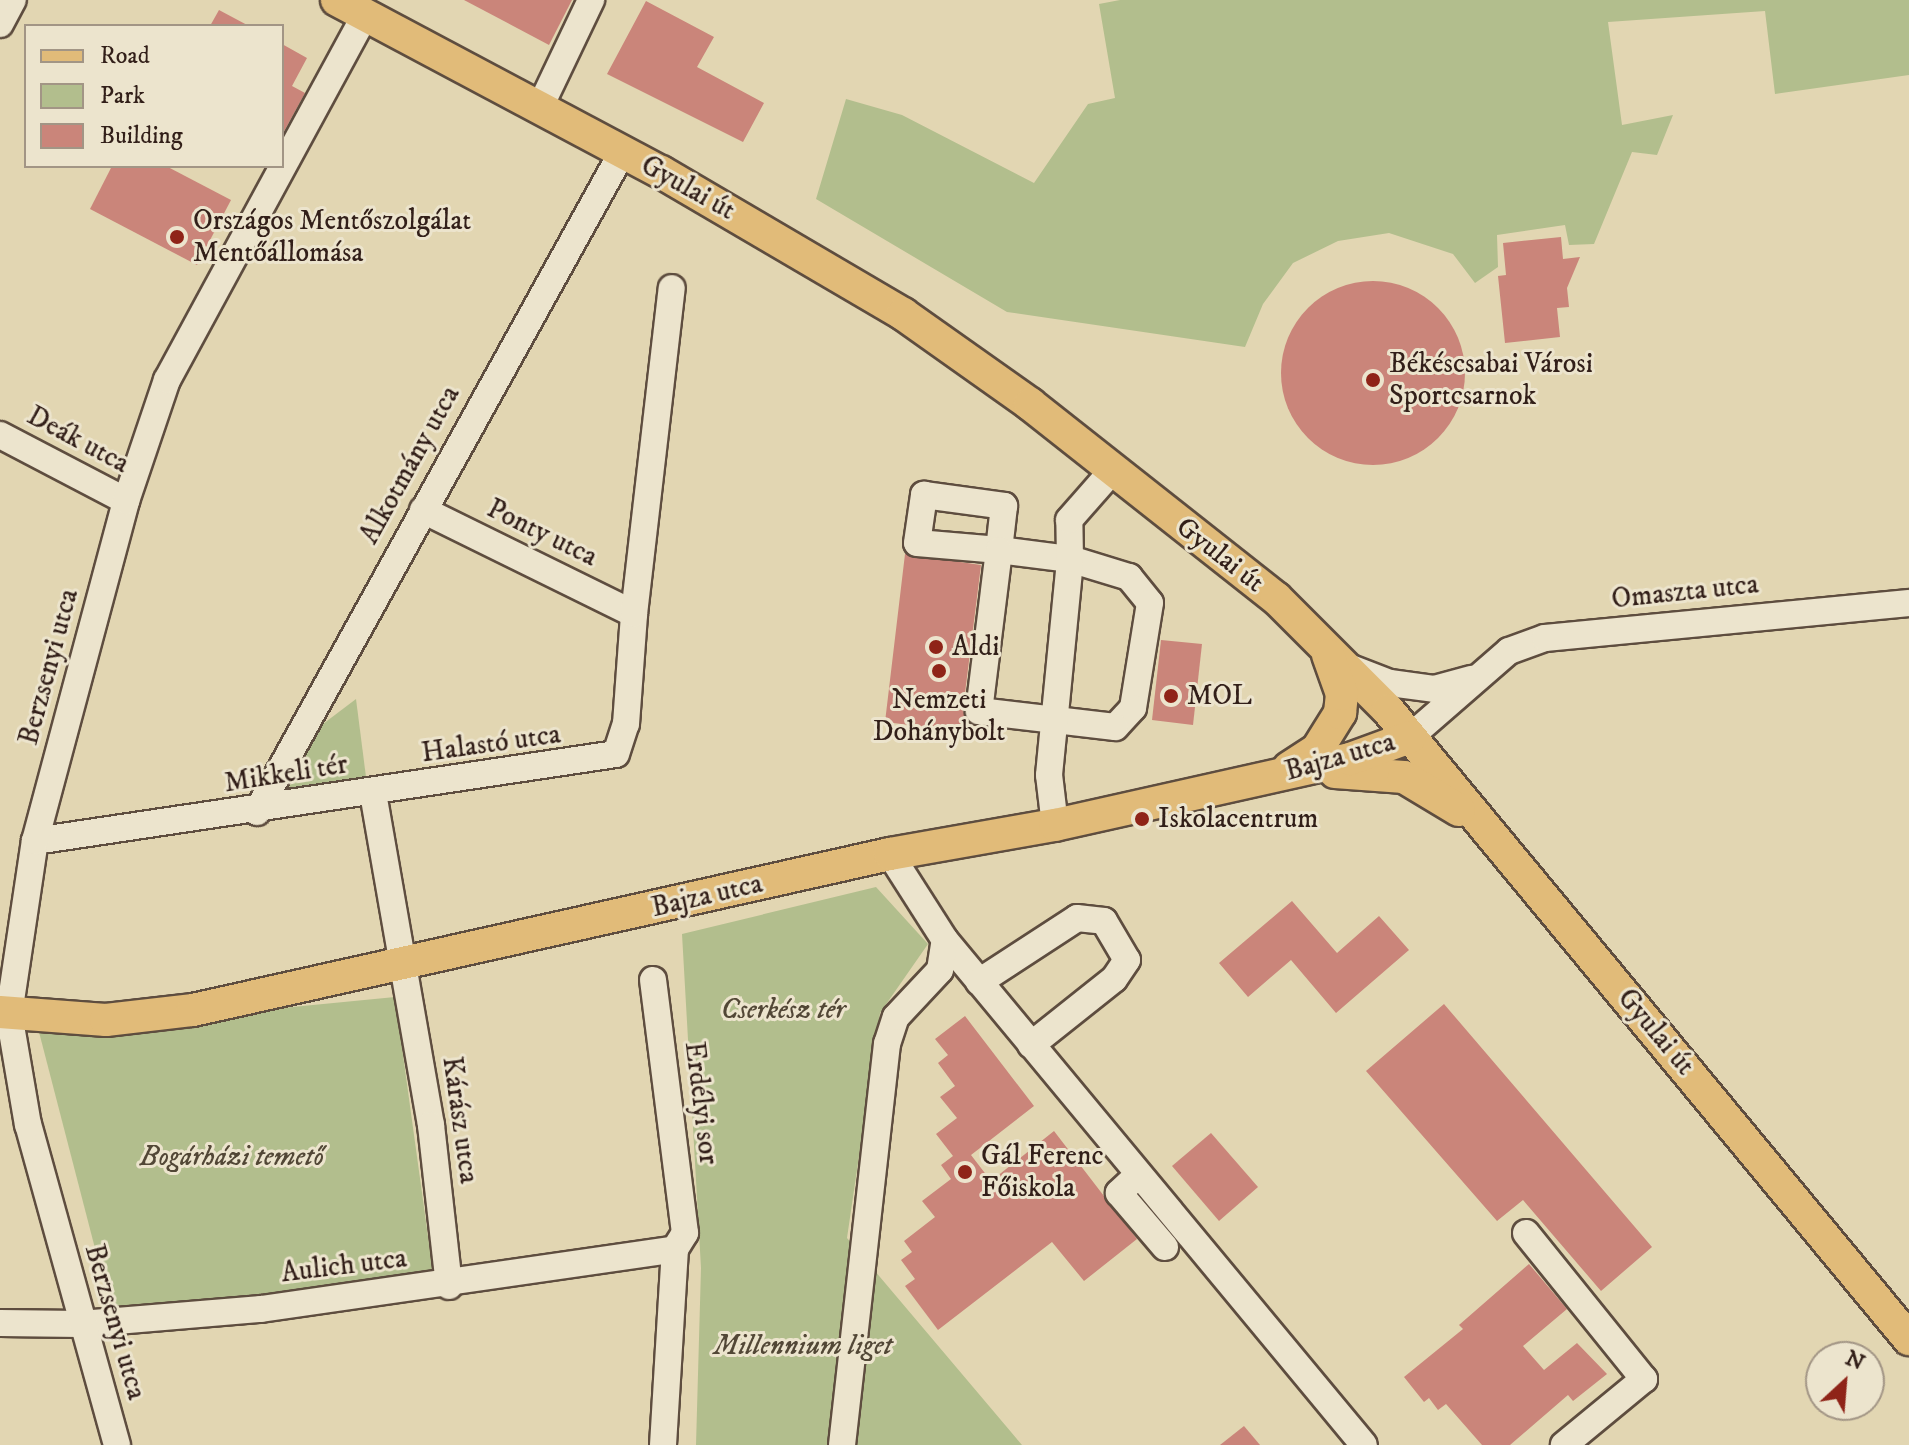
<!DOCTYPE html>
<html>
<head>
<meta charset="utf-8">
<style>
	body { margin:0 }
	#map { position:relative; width:1909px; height:1445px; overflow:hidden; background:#e2d6b2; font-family:"IM FELL DW Pica",serif }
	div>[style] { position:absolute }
	.green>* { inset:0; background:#b2be8d }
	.building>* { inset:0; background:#ca857a }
	.round { border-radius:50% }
	.roads { filter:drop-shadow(2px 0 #5e4d3f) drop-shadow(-2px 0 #5e4d3f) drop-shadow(0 2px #5e4d3f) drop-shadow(0 -2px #5e4d3f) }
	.minor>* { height:26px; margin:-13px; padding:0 13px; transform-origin:13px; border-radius:13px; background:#ece4cd }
	.major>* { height:32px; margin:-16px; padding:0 16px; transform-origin:16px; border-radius:16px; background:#e1bb79 }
	.dots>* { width:22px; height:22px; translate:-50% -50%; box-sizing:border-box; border:4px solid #ece4cd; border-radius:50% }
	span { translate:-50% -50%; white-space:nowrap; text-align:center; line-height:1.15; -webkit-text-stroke:6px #ece4cd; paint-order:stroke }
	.street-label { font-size:28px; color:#321f19 }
	.poi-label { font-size:28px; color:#321f19 }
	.left { translate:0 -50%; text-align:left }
	.park-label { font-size:28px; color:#524736; font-style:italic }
	.legend { position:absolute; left:24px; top:24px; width:260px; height:144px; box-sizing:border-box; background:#ece4cd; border:2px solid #a29585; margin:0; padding:10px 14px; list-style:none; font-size:24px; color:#321f19 }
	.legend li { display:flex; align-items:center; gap:16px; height:40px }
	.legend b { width:40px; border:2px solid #a29585 }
	.north { position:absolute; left:1805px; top:1341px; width:80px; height:80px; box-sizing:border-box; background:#ece4cd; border:2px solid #a29585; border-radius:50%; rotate:26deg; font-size:22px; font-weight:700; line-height:32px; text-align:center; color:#321f19 }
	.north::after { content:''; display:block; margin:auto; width:28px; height:36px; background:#8f2418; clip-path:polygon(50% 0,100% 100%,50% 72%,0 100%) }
</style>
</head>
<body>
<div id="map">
	<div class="green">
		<div style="clip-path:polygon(1120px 0,1909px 0,1909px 75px,1775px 94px,1765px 11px,1608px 22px,1622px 125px,1673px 115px,1657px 155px,1632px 152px,1594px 244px,1569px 245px,1565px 225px,1497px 235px,1498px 267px,1475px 283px,1453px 254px,1389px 233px,1338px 241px,1293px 263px,1263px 304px,1245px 347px,1007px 312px,816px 199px,846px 99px,902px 115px,1034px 183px,1088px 104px,1115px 98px,1099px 4px)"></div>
		<div style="clip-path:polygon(356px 699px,366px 777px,287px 791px,319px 727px)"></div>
		<div style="clip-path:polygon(876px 887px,928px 944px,880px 1013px,847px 1238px,1022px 1445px,696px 1445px,701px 1268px,682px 934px)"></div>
		<div style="clip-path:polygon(395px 997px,434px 1280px,112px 1314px,39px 1032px)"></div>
	</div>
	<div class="building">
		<div style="clip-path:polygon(464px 0,572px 0,549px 45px)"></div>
		<div style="clip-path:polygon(646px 1px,714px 37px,697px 67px,764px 103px,743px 142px,607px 74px)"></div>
		<div style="clip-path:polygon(219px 10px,249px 26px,210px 26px)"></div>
		<div style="clip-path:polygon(282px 44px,307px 58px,292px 86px,305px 93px,282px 135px)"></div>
		<div style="clip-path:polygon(112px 166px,166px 166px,231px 200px,197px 265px,90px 209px)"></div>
		<div style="clip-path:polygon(1561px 237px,1563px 259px,1580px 257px,1567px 288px,1569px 307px,1557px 308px,1560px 337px,1505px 343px,1498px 276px,1506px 275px,1503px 243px)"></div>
		<div class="round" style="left:1281px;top:281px;width:184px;height:184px"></div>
		<div style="clip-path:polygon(905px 554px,981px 565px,963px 709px,968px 732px,885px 722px)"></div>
		<div style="clip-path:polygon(1161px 640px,1202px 644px,1193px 725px,1152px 720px)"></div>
		<div style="clip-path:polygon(1292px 901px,1337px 953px,1379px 916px,1409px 950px,1336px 1013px,1291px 960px,1248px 997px,1219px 963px)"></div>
		<div style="clip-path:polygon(1444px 1004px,1652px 1247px,1601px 1291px,1523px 1200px,1497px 1221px,1366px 1071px)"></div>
		<div style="clip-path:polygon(965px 1016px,1034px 1106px,971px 1155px,991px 1181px,1054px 1131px,1137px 1239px,1084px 1281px,1052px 1242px,938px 1330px,905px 1286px,915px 1279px,901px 1260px,912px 1252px,904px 1241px,935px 1217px,922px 1201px,951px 1179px,941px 1165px,953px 1156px,936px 1134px,957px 1118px,940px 1097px,955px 1086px,938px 1063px,948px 1055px,935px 1039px)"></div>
		<div style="clip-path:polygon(1211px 1133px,1258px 1187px,1219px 1221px,1172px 1166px)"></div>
		<div style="clip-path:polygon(1529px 1264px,1567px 1309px,1523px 1346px,1544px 1370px,1577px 1343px,1607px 1374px,1573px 1401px,1568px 1395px,1510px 1445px,1482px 1445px,1446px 1404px,1438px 1410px,1429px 1398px,1424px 1402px,1404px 1377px,1463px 1329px,1459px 1325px)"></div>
		<div style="clip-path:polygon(1244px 1426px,1260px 1445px,1220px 1445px)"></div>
	</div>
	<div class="roads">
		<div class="minor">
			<div style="left:0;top:24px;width:27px;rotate:-62deg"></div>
			<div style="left:540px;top:107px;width:119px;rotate:-64.5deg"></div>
			<div style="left:0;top:435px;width:142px;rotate:27.6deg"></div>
			<div style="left:924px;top:495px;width:81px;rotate:7.8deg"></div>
			<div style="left:1004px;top:506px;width:44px;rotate:96.5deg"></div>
			<div style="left:999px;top:550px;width:82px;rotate:-175.1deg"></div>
			<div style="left:917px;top:543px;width:49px;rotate:-81.7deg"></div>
			<div style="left:423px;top:510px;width:235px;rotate:26.2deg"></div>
			<div style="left:999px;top:550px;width:72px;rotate:7.2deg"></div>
			<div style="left:1070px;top:559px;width:62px;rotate:17deg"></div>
			<div style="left:1129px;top:577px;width:33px;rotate:51deg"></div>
			<div style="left:1150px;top:603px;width:106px;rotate:99.2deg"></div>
			<div style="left:1133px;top:708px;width:26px;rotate:133deg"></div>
			<div style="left:1115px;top:727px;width:137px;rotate:-173.3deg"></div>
			<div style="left:979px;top:711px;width:162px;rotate:-82.9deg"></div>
			<div style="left:1348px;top:667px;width:45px;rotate:20.9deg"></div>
			<div style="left:1390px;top:683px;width:44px;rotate:7.8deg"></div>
			<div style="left:1434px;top:689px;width:39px;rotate:-15deg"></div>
			<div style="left:1410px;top:737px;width:131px;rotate:-41deg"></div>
			<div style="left:1509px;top:651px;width:38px;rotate:-20deg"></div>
			<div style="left:1545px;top:638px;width:366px;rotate:-5.5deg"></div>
			<div style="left:373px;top:793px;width:337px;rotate:80.1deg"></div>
			<div style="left:431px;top:1125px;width:162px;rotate:83.6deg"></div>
			<div style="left:257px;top:812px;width:756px;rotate:-61.03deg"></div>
			<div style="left:1055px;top:825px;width:50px;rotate:-96.8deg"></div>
			<div style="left:1049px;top:775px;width:217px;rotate:-84.4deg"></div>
			<div style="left:1070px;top:559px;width:39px;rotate:-91deg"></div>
			<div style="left:1069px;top:520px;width:67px;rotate:-48.7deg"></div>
			<div style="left:35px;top:841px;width:587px;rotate:-8.52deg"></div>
			<div style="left:616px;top:754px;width:32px;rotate:-72deg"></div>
			<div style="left:626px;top:724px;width:110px;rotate:-85.8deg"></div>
			<div style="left:634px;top:614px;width:328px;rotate:-83.4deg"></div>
			<div style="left:890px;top:854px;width:102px;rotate:57.4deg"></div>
			<div style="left:945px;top:940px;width:656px;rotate:50.32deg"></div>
			<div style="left:979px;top:982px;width:117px;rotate:-33.1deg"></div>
			<div style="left:1077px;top:918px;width:27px;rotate:6deg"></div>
			<div style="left:1104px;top:921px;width:45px;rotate:59.5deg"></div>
			<div style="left:1127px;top:960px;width:23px;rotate:124deg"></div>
			<div style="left:1114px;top:979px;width:106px;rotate:141.5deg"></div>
			<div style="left:1137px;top:1176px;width:25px;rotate:137deg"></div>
			<div style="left:1119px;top:1193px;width:71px;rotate:49.6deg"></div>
			<div style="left:1526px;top:1233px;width:188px;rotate:51.1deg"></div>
			<div style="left:1644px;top:1379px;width:104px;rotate:140.5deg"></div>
			<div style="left:0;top:1323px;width:81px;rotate:0.7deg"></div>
			<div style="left:81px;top:1324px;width:181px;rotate:-4.8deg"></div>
			<div style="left:261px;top:1309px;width:418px;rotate:-8.2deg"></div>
			<div style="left:675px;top:1249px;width:19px;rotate:-58deg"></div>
			<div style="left:685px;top:1233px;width:255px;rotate:-97.2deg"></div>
			<div style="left:117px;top:1445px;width:332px;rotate:-105.5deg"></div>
			<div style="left:28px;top:1125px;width:113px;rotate:-99.7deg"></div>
			<div style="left:9px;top:1014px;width:175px;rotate:-81.5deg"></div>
			<div style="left:35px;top:841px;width:352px;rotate:-75deg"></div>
			<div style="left:126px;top:501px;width:128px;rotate:-71.3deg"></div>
			<div style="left:167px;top:380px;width:417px;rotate:-61.5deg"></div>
			<div style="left:663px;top:1445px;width:196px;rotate:-86.5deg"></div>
			<div style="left:842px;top:1445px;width:404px;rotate:-83.6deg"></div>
			<div style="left:887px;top:1044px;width:28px;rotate:-72deg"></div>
			<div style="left:896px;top:1017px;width:64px;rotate:-46.9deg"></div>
			<div style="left:940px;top:970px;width:30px;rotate:-81deg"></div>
		</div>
		<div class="major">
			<div style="left:337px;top:0;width:367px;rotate:28deg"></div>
			<div style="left:661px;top:172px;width:281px;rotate:30.4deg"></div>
			<div style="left:903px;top:314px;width:156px;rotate:35.3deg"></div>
			<div style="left:1030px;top:404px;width:313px;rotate:38.3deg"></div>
			<div style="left:1276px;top:598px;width:158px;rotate:45deg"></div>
			<div style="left:1388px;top:710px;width:817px;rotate:50.37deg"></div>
			<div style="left:1289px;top:768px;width:33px;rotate:-33deg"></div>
			<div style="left:1317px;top:750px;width:44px;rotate:-58.1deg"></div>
			<div style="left:1340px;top:713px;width:19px;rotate:-84deg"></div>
			<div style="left:1342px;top:694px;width:41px;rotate:-109.7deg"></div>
			<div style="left:1335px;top:772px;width:69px;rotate:4.1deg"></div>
			<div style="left:1404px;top:777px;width:64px;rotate:31deg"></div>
			<div style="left:0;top:1012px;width:106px;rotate:4.3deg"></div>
			<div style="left:106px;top:1020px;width:88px;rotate:-6.6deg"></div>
			<div style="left:193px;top:1010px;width:714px;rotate:-12.62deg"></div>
			<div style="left:890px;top:854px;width:168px;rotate:-10deg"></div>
			<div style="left:1055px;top:825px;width:302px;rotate:-12.6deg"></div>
			<div style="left:1350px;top:759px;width:64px;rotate:-20.1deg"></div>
		</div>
	</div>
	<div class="dots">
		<div style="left:177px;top:237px;background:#8f2418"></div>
		<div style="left:1373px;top:380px;background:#8f2418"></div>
		<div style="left:936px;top:647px;background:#8f2418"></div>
		<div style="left:939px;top:671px;background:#8f2418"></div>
		<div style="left:1171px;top:696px;background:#8f2418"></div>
		<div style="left:1142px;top:819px;background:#8f2418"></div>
		<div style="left:965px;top:1172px;background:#8f2418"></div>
	</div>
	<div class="street-label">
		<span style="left:688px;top:188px;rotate:29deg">Gyulai út</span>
		<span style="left:78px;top:440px;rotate:28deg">Deák utca</span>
		<span style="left:410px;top:465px;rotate:-61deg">Alkotmány utca</span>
		<span style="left:542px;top:533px;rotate:26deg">Ponty utca</span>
		<span style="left:1220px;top:555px;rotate:38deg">Gyulai út</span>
		<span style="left:1685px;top:592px;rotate:-6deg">Omaszta utca</span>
		<span style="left:49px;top:667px;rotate:-75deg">Berzsenyi utca</span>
		<span style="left:491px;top:744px;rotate:-8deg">Halastó utca</span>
		<span style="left:1340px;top:757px;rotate:-16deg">Bajza utca</span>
		<span style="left:286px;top:774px;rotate:-9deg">Mikkeli tér</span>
		<span style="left:707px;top:896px;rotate:-13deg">Bajza utca</span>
		<span style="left:1656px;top:1032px;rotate:50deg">Gyulai út</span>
		<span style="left:701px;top:1103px;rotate:83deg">Erdélyi sor</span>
		<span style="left:460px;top:1120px;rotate:82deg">Kárász utca</span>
		<span style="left:344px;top:1266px;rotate:-7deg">Aulich utca</span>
		<span style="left:115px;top:1322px;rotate:74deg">Berzsenyi utca</span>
	</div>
	<div class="poi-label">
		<span class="left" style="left:193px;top:237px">Országos Mentőszolgálat<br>Mentőállomása</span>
		<span class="left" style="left:1389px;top:380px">Békéscsabai Városi<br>Sportcsarnok</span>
		<span class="left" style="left:952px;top:647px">Aldi</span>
		<span class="left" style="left:1187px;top:696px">MOL</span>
		<span style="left:939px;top:716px">Nemzeti<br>Dohánybolt</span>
		<span class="left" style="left:1158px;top:819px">Iskolacentrum</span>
		<span class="left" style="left:981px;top:1172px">Gál Ferenc<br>Főiskola</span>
	</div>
	<div class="park-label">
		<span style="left:783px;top:1010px">Cserkész tér</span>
		<span style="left:232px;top:1157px">Bogárházi temető</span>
		<span style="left:803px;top:1346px">Millennium liget</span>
	</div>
	<ul class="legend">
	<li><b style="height:10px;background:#e1bb79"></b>Road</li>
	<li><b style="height:22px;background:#b2be8d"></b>Park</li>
	<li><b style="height:22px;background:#ca857a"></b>Building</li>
	</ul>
	<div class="north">N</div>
</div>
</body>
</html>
